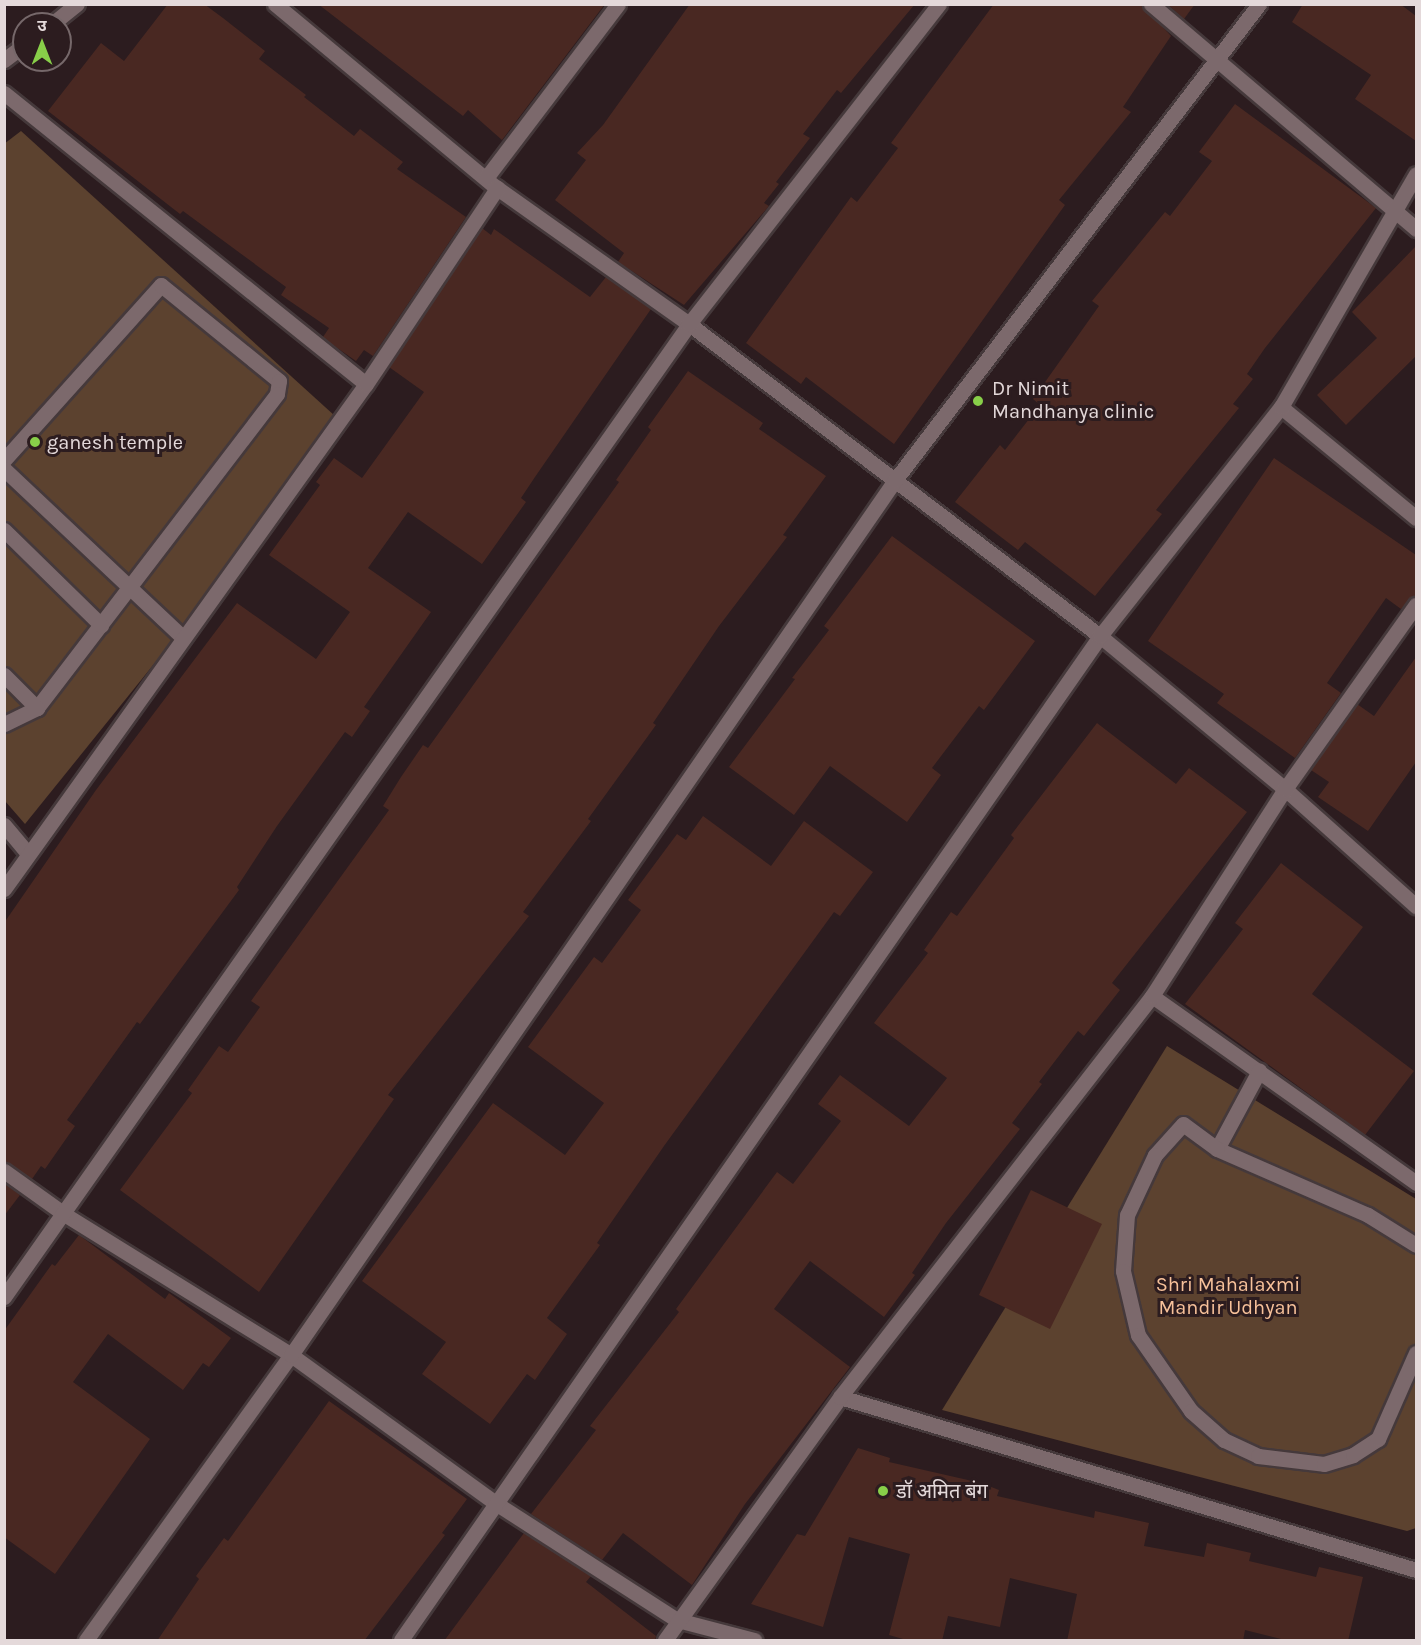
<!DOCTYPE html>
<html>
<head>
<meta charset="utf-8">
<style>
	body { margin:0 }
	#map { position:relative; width:1421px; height:1645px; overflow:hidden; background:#2c1c1f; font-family:Karla,"Noto Sans Devanagari",sans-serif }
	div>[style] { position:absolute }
	.green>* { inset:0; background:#5c422f }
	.building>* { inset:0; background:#492822 }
	.roads { filter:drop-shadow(2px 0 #45393b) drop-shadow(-2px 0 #45393b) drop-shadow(0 2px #45393b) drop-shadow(0 -2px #45393b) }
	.minor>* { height:15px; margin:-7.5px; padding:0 7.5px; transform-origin:7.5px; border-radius:7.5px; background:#7c696c }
	.dots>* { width:16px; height:16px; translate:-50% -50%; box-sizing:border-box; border:3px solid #2c1c1f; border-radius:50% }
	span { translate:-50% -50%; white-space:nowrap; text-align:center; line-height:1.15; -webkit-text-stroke:6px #2c1c1f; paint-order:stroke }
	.poi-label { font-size:20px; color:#e4d9da }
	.left { translate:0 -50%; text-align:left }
	.park-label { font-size:20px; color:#f7c19a }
	.frame { position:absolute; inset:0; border:6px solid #e4d9da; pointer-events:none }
	.north { position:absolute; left:12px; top:12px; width:60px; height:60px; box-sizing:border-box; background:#2c1c1f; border:2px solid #76686a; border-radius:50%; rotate:0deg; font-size:16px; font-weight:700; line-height:24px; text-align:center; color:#e4d9da }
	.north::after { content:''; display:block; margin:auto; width:21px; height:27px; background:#88cf49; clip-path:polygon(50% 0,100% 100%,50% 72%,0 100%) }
</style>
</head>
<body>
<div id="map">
	<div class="green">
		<div style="clip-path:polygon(21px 131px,346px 426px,25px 824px,5px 801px,4px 144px)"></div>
		<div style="clip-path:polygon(1167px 1046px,1416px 1199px,1416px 1528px,1407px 1531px,942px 1410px)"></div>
	</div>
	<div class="building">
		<div style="clip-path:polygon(168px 4px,204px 4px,223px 18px,265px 51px,259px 59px,306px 95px,304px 97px,354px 136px,360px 129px,403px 162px,397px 169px,466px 217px,373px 356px,364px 350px,356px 361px,330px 343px,323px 337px,329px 328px,281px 295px,286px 287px,183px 211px,180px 214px,48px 111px,101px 43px,124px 61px)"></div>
		<div style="clip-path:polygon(318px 4px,605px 4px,502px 140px,468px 110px,463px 116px)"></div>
		<div style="clip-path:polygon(690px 4px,915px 4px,841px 93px,837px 90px,803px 134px,810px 138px,776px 182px,779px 184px,764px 203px,769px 206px,684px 305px,618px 262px,624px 253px,555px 200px,586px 160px,577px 153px,603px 125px)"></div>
		<div style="clip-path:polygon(994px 4px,1142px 4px,1171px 36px,1123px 107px,1131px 112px,1059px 200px,1065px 205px,894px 444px,806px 377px,801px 384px,746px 343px,851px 197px,857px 202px,898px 148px,891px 143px)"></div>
		<div style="clip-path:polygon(1167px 4px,1195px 4px,1184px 19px)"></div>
		<div style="clip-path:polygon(1303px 4px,1400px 4px,1416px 16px,1416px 141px,1355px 99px,1371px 75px,1292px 22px)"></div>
		<div style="clip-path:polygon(1235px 104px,1376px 208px,1265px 348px,1247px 374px,1253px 379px,1233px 404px,1239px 408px,1156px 510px,1162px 514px,1095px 596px,1025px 542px,1018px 550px,955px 502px,1000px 445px,1005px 450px,1040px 405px,1033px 399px,1099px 306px,1092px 301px,1165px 212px,1170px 216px,1212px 161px,1199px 152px)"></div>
		<div style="clip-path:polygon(482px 228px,491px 235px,494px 229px,590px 297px,606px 277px,651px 309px,535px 477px,521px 498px,526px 502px,482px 564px,408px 512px,368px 568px,431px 612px,364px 707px,370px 711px,352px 737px,345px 732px,277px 826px,237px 887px,239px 890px,140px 1024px,137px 1022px,67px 1120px,75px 1126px,45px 1169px,41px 1166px,32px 1179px,4px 1161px,4px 923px,96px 790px,237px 603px,316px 659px,350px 612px,269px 555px,320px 485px,316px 482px,334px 458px,362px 478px,424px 392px,389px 367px)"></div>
		<div style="clip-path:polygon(1416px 246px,1416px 356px,1346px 425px,1317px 395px,1377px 338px,1352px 312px)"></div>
		<div style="clip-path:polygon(688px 371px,763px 423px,759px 429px,826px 476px,783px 535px,787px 537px,719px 626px,653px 723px,656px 725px,588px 819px,591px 821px,523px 912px,529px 916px,388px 1095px,394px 1099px,259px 1292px,120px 1190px,192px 1093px,188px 1090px,219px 1046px,228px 1052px,260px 1007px,251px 1001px,389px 810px,383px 806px,401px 777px,423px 745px,428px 748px,619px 482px,616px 480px,651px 430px,648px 427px)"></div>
		<div style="clip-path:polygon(1274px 458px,1416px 555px,1416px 595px,1401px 609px,1386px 598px,1327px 683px,1341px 693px,1295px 758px,1217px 703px,1224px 694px,1148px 641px)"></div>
		<div style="clip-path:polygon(892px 536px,1035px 641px,984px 710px,979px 706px,932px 768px,941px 775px,907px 822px,830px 766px,794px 815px,729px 767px,795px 679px,792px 678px,829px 630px,824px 626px)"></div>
		<div style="clip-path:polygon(1416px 657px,1416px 762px,1368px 831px,1318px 797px,1329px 782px,1311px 770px,1357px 704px,1374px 716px)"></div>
		<div style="clip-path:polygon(1097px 723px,1176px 784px,1189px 768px,1247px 812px,1112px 983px,1120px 990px,1084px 1036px,1078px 1031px,1039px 1082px,1042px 1084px,1012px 1123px,1020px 1129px,946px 1223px,912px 1273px,915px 1275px,884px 1317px,810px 1261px,774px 1309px,850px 1367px,745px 1504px,692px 1585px,623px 1533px,602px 1560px,531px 1514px,596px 1430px,590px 1426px,679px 1312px,676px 1309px,777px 1172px,793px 1184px,841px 1121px,818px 1104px,840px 1075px,909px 1126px,947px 1078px,874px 1023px,928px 953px,924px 950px,951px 912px,957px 916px,1014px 838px,1011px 835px)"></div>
		<div style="clip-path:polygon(703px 816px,771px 866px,804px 821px,873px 872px,840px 916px,834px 912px,664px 1146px,597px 1243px,600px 1245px,547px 1318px,567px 1334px,535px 1380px,527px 1374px,490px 1424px,422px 1374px,446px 1342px,362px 1281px,493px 1103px,565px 1155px,604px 1103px,528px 1047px,594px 957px,602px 963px,641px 910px,628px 900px,677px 834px,686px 840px)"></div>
		<div style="clip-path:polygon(1281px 863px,1363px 927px,1312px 994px,1414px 1071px,1365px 1135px,1185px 1004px,1243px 929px,1235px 923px)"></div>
		<div style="clip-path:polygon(4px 1183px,20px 1195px,4px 1216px)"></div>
		<div style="clip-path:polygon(1031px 1190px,1102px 1224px,1050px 1329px,979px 1295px)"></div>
		<div style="clip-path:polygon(79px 1235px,165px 1299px,169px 1293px,231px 1338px,209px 1367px,203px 1363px,183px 1390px,108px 1334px,73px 1382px,150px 1439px,55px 1574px,4px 1537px,4px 1331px,52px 1264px,55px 1266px)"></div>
		<div style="clip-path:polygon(329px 1401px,467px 1499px,442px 1533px,445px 1535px,364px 1641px,157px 1641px,199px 1579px,196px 1576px,224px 1538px,228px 1541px)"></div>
		<div style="clip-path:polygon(858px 1448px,890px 1458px,889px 1462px,981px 1483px,999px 1490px,997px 1496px,1094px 1518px,1095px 1511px,1149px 1523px,1144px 1546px,1204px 1557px,1207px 1543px,1251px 1553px,1249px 1561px,1316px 1577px,1319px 1567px,1363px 1577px,1348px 1641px,1289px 1641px,1245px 1630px,1243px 1641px,1067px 1641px,1077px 1594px,1010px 1578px,1000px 1627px,948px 1616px,942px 1641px,910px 1641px,889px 1635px,910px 1554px,849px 1537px,823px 1627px,751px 1604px,797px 1534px,805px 1536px)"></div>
		<div style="clip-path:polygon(524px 1533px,591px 1576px,586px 1582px,656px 1636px,655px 1641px,444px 1641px)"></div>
	</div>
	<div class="roads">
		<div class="minor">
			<div style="left:275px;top:4px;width:288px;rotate:39.7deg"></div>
			<div style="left:497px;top:188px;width:235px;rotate:35.3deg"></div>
			<div style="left:689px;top:324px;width:516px;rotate:37.2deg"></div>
			<div style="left:1100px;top:636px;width:240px;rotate:39.6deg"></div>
			<div style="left:1285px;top:789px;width:176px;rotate:41.8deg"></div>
			<div style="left:1151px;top:4px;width:348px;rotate:40.3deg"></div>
			<div style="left:52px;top:24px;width:32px;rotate:-39deg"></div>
			<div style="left:4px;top:60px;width:25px;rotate:-37deg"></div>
			<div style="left:4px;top:93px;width:464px;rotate:38.8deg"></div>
			<div style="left:486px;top:178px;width:218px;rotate:-52.8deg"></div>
			<div style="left:1281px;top:407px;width:175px;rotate:39.4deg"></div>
			<div style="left:4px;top:460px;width:235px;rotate:-48.1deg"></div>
			<div style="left:161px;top:285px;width:152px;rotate:39.1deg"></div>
			<div style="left:279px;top:381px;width:13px;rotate:99deg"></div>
			<div style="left:277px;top:394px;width:395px;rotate:127.4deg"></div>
			<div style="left:37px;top:708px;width:37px;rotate:154deg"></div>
			<div style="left:4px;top:469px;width:245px;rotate:43.3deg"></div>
			<div style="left:4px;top:530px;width:136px;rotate:44.4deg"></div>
			<div style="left:4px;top:675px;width:47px;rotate:45deg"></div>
			<div style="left:4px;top:825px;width:38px;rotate:50deg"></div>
			<div style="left:4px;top:889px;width:621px;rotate:-54.37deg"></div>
			<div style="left:366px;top:384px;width:236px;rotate:-56.2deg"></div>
			<div style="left:1152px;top:996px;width:324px;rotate:35.3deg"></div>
			<div style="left:1217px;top:1149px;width:89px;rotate:-61.7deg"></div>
			<div style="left:4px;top:1171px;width:74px;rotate:35.6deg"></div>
			<div style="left:64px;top:1214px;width:267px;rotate:31.8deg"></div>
			<div style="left:291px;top:1355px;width:254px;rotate:35.9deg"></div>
			<div style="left:497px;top:1504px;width:214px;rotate:32.8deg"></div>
			<div style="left:677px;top:1620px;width:80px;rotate:14.6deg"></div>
			<div style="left:1416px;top:1245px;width:57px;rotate:-148deg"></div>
			<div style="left:1368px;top:1215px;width:165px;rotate:-156.4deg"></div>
			<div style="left:1217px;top:1149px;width:42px;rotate:-143.7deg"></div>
			<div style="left:1183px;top:1124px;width:42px;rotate:132.1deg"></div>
			<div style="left:1155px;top:1155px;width:66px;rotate:115deg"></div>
			<div style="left:1127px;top:1215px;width:56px;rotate:94.1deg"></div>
			<div style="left:1123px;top:1271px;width:66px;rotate:76.8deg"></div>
			<div style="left:1138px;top:1335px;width:93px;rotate:55.1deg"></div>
			<div style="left:1191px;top:1411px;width:44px;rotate:41.3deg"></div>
			<div style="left:1224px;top:1440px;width:38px;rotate:25deg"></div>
			<div style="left:1258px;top:1456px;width:66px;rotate:6.9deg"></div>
			<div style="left:1324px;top:1464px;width:30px;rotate:-17deg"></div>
			<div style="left:1353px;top:1455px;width:30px;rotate:-33deg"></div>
			<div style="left:1378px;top:1439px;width:94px;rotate:-66.2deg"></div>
			<div style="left:4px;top:1297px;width:1190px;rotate:-54.85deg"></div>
			<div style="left:689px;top:324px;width:406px;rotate:-52deg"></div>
			<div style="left:840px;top:1397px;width:601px;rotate:16.72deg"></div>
			<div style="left:86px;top:1640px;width:351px;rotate:-54.3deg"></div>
			<div style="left:291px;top:1355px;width:1063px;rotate:-55.38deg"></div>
			<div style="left:895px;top:480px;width:599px;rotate:-52.59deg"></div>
			<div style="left:401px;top:1640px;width:1223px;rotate:-55.15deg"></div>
			<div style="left:1100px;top:636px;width:292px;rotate:-51.7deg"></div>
			<div style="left:1281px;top:407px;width:269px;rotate:-59.9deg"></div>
			<div style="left:665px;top:1640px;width:299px;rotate:-54.2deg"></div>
			<div style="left:840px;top:1397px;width:508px;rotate:-52.12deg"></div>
			<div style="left:1152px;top:996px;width:246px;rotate:-57.3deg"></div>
			<div style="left:1285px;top:789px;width:226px;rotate:-54.6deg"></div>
		</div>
	</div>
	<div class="dots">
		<div style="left:978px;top:401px;background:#88cf49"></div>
		<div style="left:35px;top:442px;background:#88cf49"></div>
		<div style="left:883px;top:1491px;background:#88cf49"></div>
	</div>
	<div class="poi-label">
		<span class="left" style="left:992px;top:400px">Dr Nimit<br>Mandhanya clinic</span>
		<span class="left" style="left:47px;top:442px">ganesh temple</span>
		<span class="left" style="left:896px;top:1491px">डॉ अमित बंग</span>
	</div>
	<div class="park-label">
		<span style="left:1228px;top:1296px">Shri Mahalaxmi<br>Mandir Udhyan</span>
	</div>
	<div class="frame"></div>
	<div class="north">उ</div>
</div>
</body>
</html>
